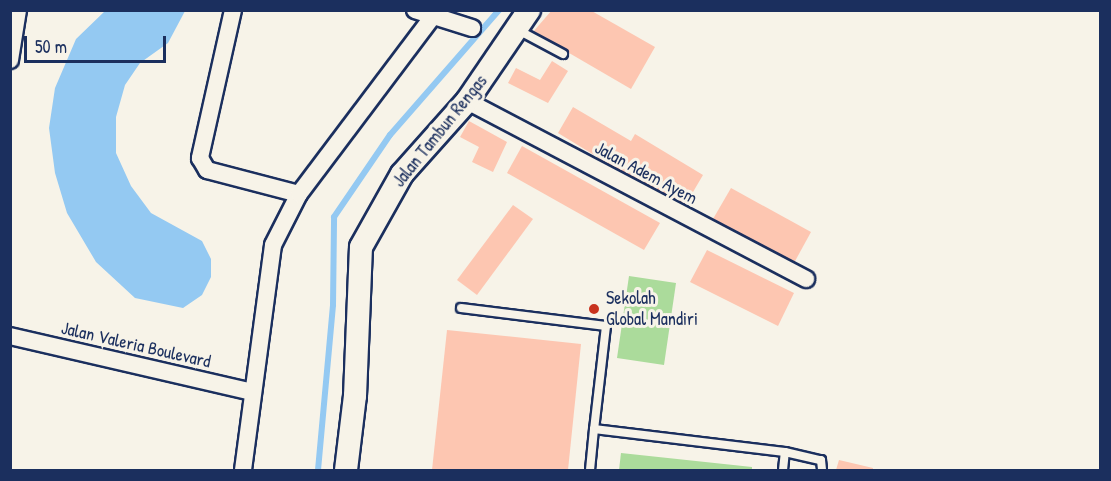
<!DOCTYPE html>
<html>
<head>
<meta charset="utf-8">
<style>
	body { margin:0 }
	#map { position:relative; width:1111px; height:481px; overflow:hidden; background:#f7f3e8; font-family:"Patrick Hand",sans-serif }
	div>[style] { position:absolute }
	.green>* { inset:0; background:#abdb9b }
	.water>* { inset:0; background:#94c9f2 }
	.stream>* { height:6px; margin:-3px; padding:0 3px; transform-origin:3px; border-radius:3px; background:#94c9f2 }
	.building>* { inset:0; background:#fdc6b1 }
	.roads { filter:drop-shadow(2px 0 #1b2f5e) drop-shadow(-2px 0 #1b2f5e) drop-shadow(0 2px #1b2f5e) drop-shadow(0 -2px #1b2f5e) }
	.lane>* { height:8px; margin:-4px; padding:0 4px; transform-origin:4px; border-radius:4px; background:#f7f3e8 }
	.street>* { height:16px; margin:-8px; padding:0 8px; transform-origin:8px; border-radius:8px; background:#f7f3e8 }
	.secondary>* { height:22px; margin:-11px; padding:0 11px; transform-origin:11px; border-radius:11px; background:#f7f3e8 }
	.dots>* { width:16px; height:16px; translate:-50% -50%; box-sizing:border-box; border:3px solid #f7f3e8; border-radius:50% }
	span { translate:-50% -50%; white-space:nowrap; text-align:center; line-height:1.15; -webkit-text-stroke:6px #f7f3e8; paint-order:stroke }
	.street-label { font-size:18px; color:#1b2f5e }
	.poi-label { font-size:18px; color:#1b2f5e }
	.left { translate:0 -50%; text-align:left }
	.frame { position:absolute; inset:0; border:12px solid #1b2f5e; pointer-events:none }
	.scale { position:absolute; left:24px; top:36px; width:142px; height:27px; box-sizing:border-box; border:3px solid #1b2f5e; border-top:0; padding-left:8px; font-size:18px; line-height:21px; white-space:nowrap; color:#1b2f5e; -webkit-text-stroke:4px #f7f3e8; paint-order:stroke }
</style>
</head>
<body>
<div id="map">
	<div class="green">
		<div style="clip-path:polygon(629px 276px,676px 283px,664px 365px,617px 358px)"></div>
		<div style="clip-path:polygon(621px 453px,752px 467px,752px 470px,619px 470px)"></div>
	</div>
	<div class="water">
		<div style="clip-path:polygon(105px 11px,185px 11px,168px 43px,140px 63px,125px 85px,116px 117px,116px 153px,131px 186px,151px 213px,202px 241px,211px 259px,211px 277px,202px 295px,183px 308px,135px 298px,96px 262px,67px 213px,55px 173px,49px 128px,55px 88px,76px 39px)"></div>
	</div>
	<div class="stream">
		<div style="left:318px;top:470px;width:166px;rotate:-84.8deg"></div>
		<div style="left:333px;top:305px;width:88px;rotate:-89.3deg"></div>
		<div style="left:334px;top:217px;width:99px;rotate:-55.7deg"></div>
		<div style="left:390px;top:135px;width:166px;rotate:-48.9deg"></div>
	</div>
	<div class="building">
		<div style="clip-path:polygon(552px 10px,590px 10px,655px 47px,631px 89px,533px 32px)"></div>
		<div style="clip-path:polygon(552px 61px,568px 71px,548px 103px,508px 83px,516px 68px,540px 80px)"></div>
		<div style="clip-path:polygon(573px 107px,631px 141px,635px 134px,703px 175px,683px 209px,558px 133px)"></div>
		<div style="clip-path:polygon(469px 121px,507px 142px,493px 172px,472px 162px,479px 147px,460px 137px)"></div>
		<div style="clip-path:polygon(522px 146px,660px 223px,644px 250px,507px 173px)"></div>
		<div style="clip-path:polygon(731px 188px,811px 232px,794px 263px,713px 219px)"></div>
		<div style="clip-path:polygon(513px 205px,533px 219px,477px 295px,457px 280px)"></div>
		<div style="clip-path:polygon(707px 250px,794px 293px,778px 326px,690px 282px)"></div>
		<div style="clip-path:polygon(447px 330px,581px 344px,568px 470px,432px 470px)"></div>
		<div style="clip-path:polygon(839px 460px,873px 468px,873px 470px,836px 470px)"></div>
	</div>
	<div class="roads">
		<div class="lane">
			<div style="left:518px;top:30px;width:51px;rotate:28.1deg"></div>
			<div style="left:461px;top:308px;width:146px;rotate:7.1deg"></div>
			<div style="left:606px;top:326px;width:104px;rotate:96.6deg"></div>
			<div style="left:590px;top:470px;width:41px;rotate:-84.4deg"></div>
			<div style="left:594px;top:429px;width:192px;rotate:6.9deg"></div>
			<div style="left:783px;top:470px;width:18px;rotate:-84deg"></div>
			<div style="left:785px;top:452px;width:37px;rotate:13deg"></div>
			<div style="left:821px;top:460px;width:10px;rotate:84deg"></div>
		</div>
		<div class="street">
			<div style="left:233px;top:10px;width:152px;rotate:102.6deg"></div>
			<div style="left:200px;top:158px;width:14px;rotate:60deg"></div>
			<div style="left:207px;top:170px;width:95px;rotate:14.6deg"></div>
			<div style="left:415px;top:10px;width:60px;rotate:17.5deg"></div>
			<div style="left:10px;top:60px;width:51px;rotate:-80.9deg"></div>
			<div style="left:467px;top:101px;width:383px;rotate:27.7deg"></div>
			<div style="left:10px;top:336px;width:248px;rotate:13deg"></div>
			<div style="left:243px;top:470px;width:227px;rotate:-82.4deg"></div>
			<div style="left:273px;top:245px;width:57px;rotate:-63deg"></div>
			<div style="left:299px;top:194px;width:223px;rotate:-53deg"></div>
		</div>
		<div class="secondary">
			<div style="left:346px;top:470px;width:75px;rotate:-83.1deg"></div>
			<div style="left:355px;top:396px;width:149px;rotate:-87.7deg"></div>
			<div style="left:361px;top:247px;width:84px;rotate:-60.7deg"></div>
			<div style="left:402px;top:174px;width:98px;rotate:-48.3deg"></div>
			<div style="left:467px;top:101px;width:110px;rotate:-55.7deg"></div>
		</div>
	</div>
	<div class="dots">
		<div style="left:594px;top:309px;background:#c8321e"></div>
	</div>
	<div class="street-label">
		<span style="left:440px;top:131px;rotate:-51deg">Jalan Tambun Rengas</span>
		<span style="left:646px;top:173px;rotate:28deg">Jalan Adem Ayem</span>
		<span style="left:136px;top:345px;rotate:13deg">Jalan Valeria Boulevard</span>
	</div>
	<div class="poi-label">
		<span class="left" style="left:606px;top:309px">Sekolah<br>Global Mandiri</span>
	</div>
	<div class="frame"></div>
	<div class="scale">50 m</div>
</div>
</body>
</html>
